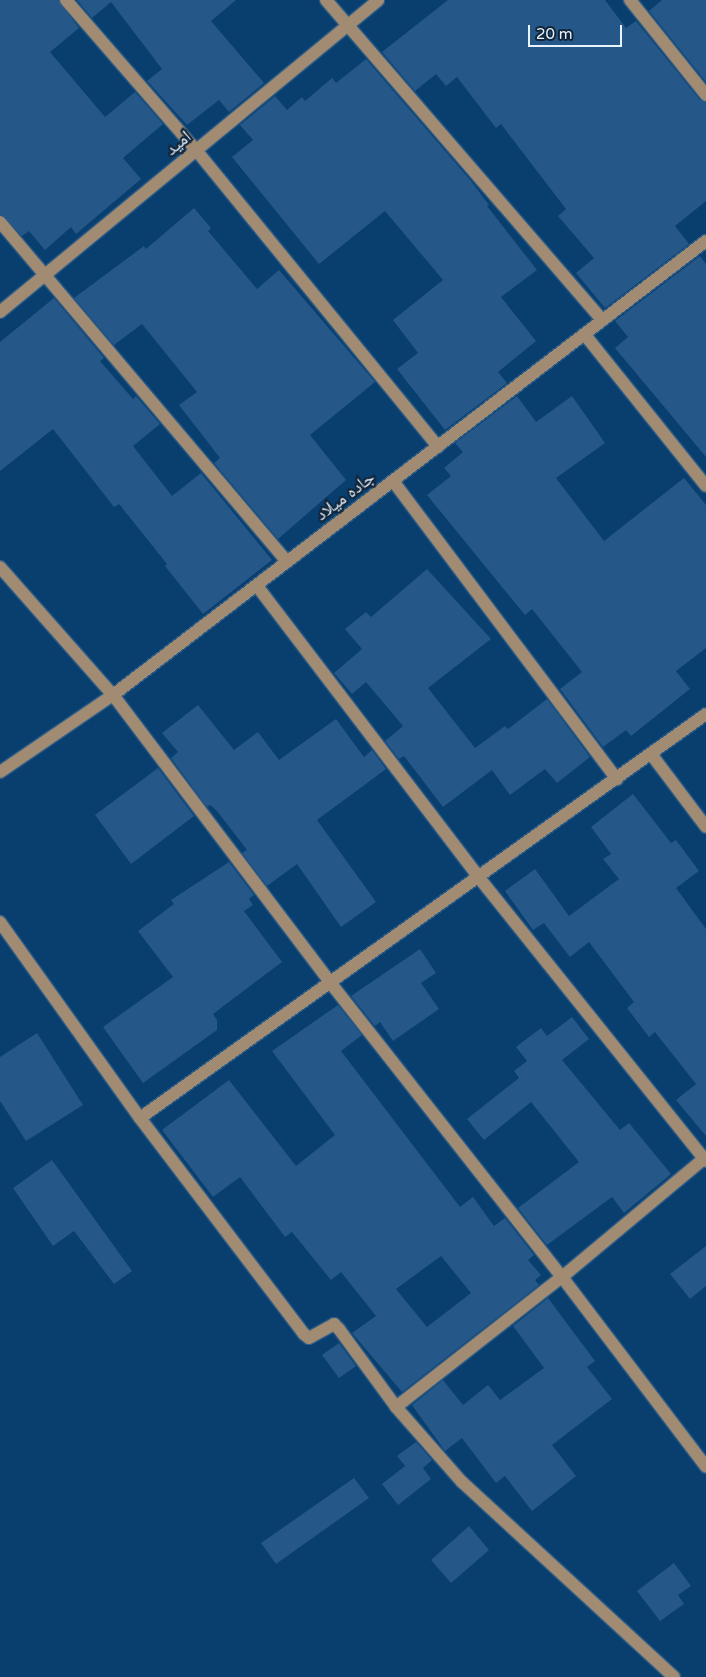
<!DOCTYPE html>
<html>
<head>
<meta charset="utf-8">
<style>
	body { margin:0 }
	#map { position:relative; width:706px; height:1677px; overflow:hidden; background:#083f6f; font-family:"Varela Round","Noto Naskh Arabic",sans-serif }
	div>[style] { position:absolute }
	.building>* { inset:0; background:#255788 }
	.roads { filter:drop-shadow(1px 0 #2c5c86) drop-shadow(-1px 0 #2c5c86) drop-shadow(0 1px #2c5c86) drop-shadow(0 -1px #2c5c86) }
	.minor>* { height:12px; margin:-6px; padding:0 6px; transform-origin:6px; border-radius:6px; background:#a18b72 }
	span { translate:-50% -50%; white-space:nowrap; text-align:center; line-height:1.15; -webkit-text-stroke:4.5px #11263b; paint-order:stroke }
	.street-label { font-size:18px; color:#e8f3fe }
	.scale { position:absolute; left:528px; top:25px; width:94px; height:22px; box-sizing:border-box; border:2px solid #e8f3fe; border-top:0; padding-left:6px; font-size:15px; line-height:18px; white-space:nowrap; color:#e8f3fe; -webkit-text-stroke:4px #11263b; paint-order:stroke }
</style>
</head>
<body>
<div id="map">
	<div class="building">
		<div style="clip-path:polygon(0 0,58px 0,79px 28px,50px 52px,105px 117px,135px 92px,163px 124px,123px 158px,141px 179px,76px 234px,71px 227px,45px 250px,29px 231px,22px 236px,0 214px)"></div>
		<div style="clip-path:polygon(77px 0,236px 0,211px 21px,264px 83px,229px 112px,219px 100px,187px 125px,147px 81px,162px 69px,111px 2px,92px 18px)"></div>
		<div style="clip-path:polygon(448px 0,605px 0,626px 28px,636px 21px,700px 100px,706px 103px,706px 201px,675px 226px,689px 244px,605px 308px,576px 273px,594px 258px,558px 216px,566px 209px,501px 124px,496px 128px,457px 77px,446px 86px,436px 74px,415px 91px,382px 52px)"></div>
		<div style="clip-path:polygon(662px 0,706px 0,706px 82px,649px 11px)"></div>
		<div style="clip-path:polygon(366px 59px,471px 181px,489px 205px,487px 206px,537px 270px,501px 297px,536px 341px,498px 372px,507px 383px,445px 430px,397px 369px,418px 353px,393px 320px,443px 280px,385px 211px,319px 264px,232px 157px,253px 140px,240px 125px,275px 96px,287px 110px,302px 97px,305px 101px,332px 78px,336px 83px)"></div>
		<div style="clip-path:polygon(194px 208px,211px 228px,208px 231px,257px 289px,279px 270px,375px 382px,310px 435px,346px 480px,278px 539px,214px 463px,220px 458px,179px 405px,197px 392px,142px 324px,114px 345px,74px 298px,144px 246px,146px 249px)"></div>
		<div style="clip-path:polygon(700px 256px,706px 264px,706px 457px,615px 348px,628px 337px,615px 321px)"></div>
		<div style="clip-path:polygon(54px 298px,104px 358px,100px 361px,133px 399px,136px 396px,160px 424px,133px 446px,172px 496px,201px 473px,272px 560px,203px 614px,165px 566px,167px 564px,119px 504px,114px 507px,53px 429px,0 471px,0 342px)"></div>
		<div style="clip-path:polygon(517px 396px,536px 422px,572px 396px,605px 443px,556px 478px,604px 541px,684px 478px,706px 505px,706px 648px,676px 671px,690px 689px,631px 736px,626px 730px,603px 747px,560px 689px,582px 672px,532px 609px,525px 615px,427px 495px,451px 476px,444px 468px,463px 452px,455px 443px)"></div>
		<div style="clip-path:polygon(427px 569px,491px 639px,428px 688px,475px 748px,505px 726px,508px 729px,547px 699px,590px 757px,557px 783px,545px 769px,510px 795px,492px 770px,443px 807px,404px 756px,399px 759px,385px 741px,403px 726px,366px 682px,352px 694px,334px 673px,362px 649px,345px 629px,366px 612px,371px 617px)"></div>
		<div style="clip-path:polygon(198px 705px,234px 750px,258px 732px,279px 760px,336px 719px,364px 757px,372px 750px,386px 769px,317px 820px,376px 902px,341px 927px,297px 864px,267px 886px,242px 853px,247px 850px,217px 811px,210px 805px,207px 807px,171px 758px,178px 752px,162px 733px)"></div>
		<div style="clip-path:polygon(158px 768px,194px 816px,131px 864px,95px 815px)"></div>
		<div style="clip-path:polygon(633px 794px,671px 843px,676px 840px,699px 871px,676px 888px,706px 929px,706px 1136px,676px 1100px,696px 1084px,655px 1032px,649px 1037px,627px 1008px,634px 1002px,589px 942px,570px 957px,544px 923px,533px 930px,505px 891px,535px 869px,569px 916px,619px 879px,603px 859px,611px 854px,591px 827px)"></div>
		<div style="clip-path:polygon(229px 862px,254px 895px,249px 899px,253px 905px,244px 911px,282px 962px,213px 1014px,217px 1020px,217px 1030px,143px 1083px,103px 1027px,173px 977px,138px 931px,174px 904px,171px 900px)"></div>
		<div style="clip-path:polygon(420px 949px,436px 973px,421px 983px,439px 1009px,393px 1041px,380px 1022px,375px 1026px,351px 996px)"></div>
		<div style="clip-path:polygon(evenodd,338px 1005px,362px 1035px,341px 1051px,460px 1207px,473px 1197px,494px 1226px,505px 1218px,534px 1255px,528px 1260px,541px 1275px,535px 1280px,539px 1285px,402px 1392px,352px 1333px,376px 1316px,341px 1272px,331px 1280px,292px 1232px,285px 1237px,240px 1177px,213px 1197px,162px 1130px,229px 1080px,296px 1166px,335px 1135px,272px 1051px,338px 1005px,441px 1256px,471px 1293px,427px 1327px,396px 1289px,441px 1256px)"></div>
		<div style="clip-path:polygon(572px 1017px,589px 1039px,562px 1060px,620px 1130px,629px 1123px,671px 1174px,624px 1213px,612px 1197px,547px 1245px,518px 1208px,579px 1162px,531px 1102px,484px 1140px,467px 1119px,519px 1078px,514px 1071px,527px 1061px,516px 1047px,541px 1028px,547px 1036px)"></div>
		<div style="clip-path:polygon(37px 1033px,83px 1105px,26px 1141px,0 1101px,0 1057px)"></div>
		<div style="clip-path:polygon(52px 1160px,132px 1271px,114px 1284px,74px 1231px,53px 1246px,13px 1188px)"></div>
		<div style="clip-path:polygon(706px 1246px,706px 1286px,690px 1299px,670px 1274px)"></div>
		<div style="clip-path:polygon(548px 1298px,595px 1361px,587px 1367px,612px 1399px,552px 1445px,576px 1476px,532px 1511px,505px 1476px,496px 1483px,462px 1438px,445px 1451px,412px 1405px,443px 1380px,463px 1405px,488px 1385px,500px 1400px,544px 1368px,513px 1326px)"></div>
		<div style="clip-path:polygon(339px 1343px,356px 1366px,339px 1378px,322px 1355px)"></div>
		<div style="clip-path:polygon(416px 1442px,432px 1460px,423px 1468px,431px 1479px,398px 1505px,382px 1484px,405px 1466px,397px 1456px)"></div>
		<div style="clip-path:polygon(354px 1478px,369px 1498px,276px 1564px,261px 1543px)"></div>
		<div style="clip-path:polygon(469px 1526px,489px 1550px,451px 1583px,431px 1560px)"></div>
		<div style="clip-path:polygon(674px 1563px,691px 1586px,678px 1595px,684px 1604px,660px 1621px,637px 1591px)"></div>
	</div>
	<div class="roads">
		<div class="minor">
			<div style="left:66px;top:0;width:198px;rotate:49.1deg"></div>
			<div style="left:196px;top:150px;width:383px;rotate:50.8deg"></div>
			<div style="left:326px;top:0;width:423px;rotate:49.2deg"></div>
			<div style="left:630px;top:0;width:122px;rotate:51.3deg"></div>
			<div style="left:0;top:222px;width:445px;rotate:49.8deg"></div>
			<div style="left:0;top:312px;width:490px;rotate:-39.5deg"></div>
			<div style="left:585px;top:335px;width:193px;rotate:51.3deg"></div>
			<div style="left:393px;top:481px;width:373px;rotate:53.1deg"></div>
			<div style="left:0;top:567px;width:171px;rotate:48.6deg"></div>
			<div style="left:113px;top:695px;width:358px;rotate:52.9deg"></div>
			<div style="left:329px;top:981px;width:377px;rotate:51.8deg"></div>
			<div style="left:562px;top:1277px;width:238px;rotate:52.8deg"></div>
			<div style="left:257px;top:586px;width:368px;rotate:52.7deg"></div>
			<div style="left:480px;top:879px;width:361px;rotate:51.3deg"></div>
			<div style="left:651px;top:754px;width:91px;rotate:53deg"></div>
			<div style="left:0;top:772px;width:137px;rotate:-34.3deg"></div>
			<div style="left:113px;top:695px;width:747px;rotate:-37.44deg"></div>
			<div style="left:0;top:922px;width:241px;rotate:54.5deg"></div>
			<div style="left:140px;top:1118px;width:271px;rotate:52.8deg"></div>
			<div style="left:304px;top:1334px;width:6px;rotate:39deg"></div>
			<div style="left:309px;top:1338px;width:29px;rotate:-29deg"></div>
			<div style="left:334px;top:1324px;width:7px;rotate:45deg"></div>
			<div style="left:339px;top:1329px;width:97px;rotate:53.8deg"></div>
			<div style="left:396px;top:1407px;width:100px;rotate:48.7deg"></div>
			<div style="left:462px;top:1482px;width:288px;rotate:42.6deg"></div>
			<div style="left:140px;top:1118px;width:695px;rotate:-35.52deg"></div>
			<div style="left:396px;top:1407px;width:211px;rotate:-38.1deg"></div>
			<div style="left:562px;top:1277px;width:187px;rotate:-39.8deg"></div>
		</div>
	</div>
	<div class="street-label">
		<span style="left:178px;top:143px;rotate:-40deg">امید</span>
		<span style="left:345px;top:496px;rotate:-37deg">جاده میلاد</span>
	</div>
	<div class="scale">20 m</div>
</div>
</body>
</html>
